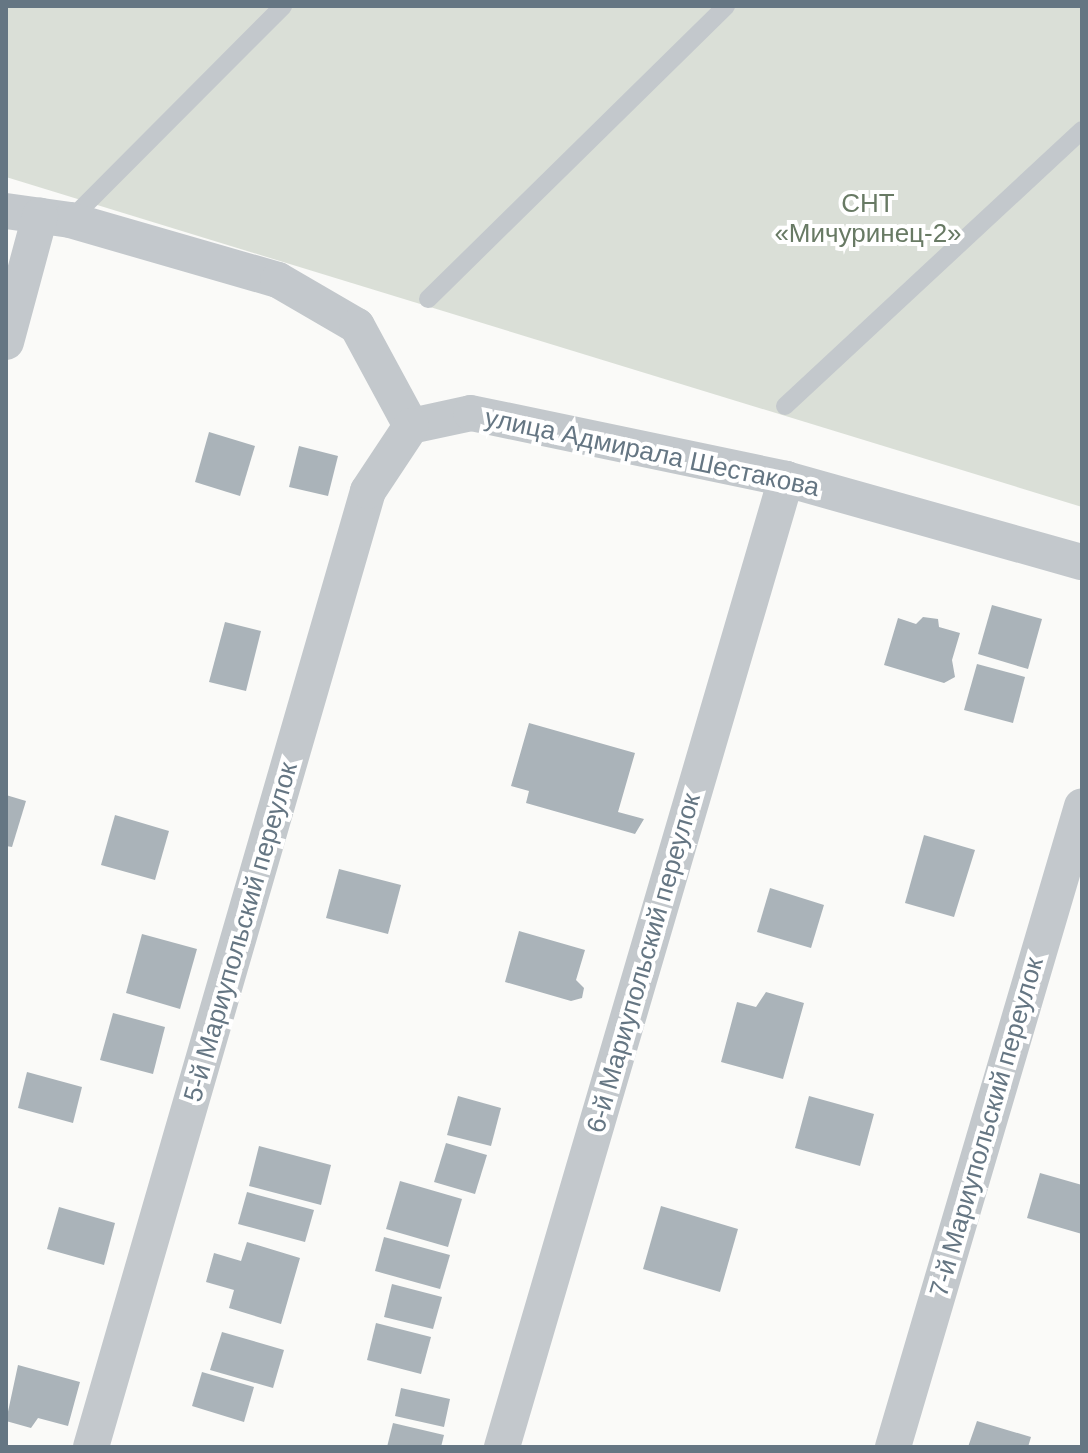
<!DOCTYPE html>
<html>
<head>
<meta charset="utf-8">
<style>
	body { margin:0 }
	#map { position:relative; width:1088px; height:1453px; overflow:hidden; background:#fafaf8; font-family:Arial,sans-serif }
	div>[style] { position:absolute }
	.green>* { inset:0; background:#dadfd7 }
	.building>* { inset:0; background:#aab3b9 }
	.lane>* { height:18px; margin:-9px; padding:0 9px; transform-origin:9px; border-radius:9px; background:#c3c8cc }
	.street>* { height:36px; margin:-18px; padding:0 18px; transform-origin:18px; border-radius:18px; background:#c3c8cc }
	span { translate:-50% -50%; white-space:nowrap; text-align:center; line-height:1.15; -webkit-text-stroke:8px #fff; paint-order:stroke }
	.park-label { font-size:26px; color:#687a64 }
	.street-label { font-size:26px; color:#657683 }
	.frame { position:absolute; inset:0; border:8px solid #657683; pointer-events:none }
</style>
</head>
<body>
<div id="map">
	<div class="green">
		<div style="clip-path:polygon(6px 6px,1082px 6px,1082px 507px,6px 177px)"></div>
	</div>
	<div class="building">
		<div style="clip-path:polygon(209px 432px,255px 446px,240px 496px,195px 482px)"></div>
		<div style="clip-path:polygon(299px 446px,338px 456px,328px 496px,289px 487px)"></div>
		<div style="clip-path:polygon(992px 605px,1042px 619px,1028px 669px,978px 654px)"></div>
		<div style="clip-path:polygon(923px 617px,938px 619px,939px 627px,960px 633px,952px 660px,955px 677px,944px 683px,884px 665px,898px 618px,916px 624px)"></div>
		<div style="clip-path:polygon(225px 622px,261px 631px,246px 691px,209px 682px)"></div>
		<div style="clip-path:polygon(977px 664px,1025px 677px,1013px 723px,964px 710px)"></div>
		<div style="clip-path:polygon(529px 723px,635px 753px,618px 812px,644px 819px,635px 834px,526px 803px,529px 791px,511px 786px)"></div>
		<div style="clip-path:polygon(6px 795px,26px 801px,12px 847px,6px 846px)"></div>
		<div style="clip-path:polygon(115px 815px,169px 831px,155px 880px,101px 865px)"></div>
		<div style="clip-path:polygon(924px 835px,975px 850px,954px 917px,905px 903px)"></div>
		<div style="clip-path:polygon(339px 869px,401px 885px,388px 934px,326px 918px)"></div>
		<div style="clip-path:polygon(770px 888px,824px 905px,811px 948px,757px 932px)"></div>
		<div style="clip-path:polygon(519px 931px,585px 950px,576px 980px,584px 988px,582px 998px,571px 1001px,505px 982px)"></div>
		<div style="clip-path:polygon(142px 934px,197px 949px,180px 1009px,126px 993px)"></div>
		<div style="clip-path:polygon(766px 992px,804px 1003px,783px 1079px,721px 1062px,737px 1002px,756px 1007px)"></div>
		<div style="clip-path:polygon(113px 1013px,165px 1027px,153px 1074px,100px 1060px)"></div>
		<div style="clip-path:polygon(27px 1072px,82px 1087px,73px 1123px,18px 1108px)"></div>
		<div style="clip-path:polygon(458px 1096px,501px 1108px,491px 1146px,447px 1135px)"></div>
		<div style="clip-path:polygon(809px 1096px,874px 1114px,860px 1166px,795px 1148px)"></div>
		<div style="clip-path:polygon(446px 1143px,487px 1155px,475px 1194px,434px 1182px)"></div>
		<div style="clip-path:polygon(259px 1146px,331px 1165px,321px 1205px,249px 1186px)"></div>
		<div style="clip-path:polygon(1040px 1173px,1082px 1185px,1082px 1234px,1027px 1218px)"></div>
		<div style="clip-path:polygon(400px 1181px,462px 1199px,448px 1247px,386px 1229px)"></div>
		<div style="clip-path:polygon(247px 1192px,314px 1210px,305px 1242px,238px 1224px)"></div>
		<div style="clip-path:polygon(661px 1206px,738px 1229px,720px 1292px,643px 1269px)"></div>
		<div style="clip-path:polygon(59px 1207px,115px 1223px,104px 1265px,47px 1249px)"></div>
		<div style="clip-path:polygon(384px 1237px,450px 1255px,440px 1289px,375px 1271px)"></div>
		<div style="clip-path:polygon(247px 1242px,300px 1258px,281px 1324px,229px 1308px,234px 1290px,206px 1282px,214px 1253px,241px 1261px)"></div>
		<div style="clip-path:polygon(392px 1284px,442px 1297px,433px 1329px,384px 1317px)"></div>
		<div style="clip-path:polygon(376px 1323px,431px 1337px,421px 1374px,367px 1360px)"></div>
		<div style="clip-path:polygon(222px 1332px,284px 1350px,273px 1388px,210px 1370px)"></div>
		<div style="clip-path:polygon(18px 1365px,80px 1382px,68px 1426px,38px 1418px,31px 1428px,6px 1421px)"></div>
		<div style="clip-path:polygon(202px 1372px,254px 1387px,244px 1422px,192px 1406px)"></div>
		<div style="clip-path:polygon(401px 1388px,450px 1399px,444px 1427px,395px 1416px)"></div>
		<div style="clip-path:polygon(977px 1421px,1031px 1437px,1028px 1447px,968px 1447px)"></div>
		<div style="clip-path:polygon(393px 1423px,444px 1435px,441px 1447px,387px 1447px)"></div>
	</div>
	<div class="lane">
		<div style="left:70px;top:220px;width:302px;rotate:-45.1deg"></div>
		<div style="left:428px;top:299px;width:418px;rotate:-44.5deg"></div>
		<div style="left:785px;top:406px;width:405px;rotate:-42.9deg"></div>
	</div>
	<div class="street">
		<div style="left:6px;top:211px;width:65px;rotate:8deg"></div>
		<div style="left:70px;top:220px;width:216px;rotate:16.1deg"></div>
		<div style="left:278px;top:280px;width:91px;rotate:30.2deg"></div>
		<div style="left:357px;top:326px;width:114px;rotate:61.6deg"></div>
		<div style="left:6px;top:342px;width:131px;rotate:-74.9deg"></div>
		<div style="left:411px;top:426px;width:61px;rotate:-12.2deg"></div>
		<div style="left:471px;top:413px;width:322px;rotate:11.8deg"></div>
		<div style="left:786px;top:479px;width:307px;rotate:15.7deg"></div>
		<div style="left:91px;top:1447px;width:995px;rotate:-73.84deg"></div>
		<div style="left:368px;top:491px;width:78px;rotate:-56.5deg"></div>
		<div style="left:502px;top:1447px;width:1009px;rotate:-73.65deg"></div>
		<div style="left:893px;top:1447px;width:668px;rotate:-73.57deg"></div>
	</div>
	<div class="park-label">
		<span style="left:868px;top:219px">СНТ<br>«Мичуринец-2»</span>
	</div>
	<div class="street-label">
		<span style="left:652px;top:453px;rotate:12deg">улица Адмирала Шестакова</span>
		<span style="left:241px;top:932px;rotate:-74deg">5-й Мариупольский переулок</span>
		<span style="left:644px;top:963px;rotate:-74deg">6-й Мариупольский переулок</span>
		<span style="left:987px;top:1127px;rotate:-74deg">7-й Мариупольский переулок</span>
	</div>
	<div class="frame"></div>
</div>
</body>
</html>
